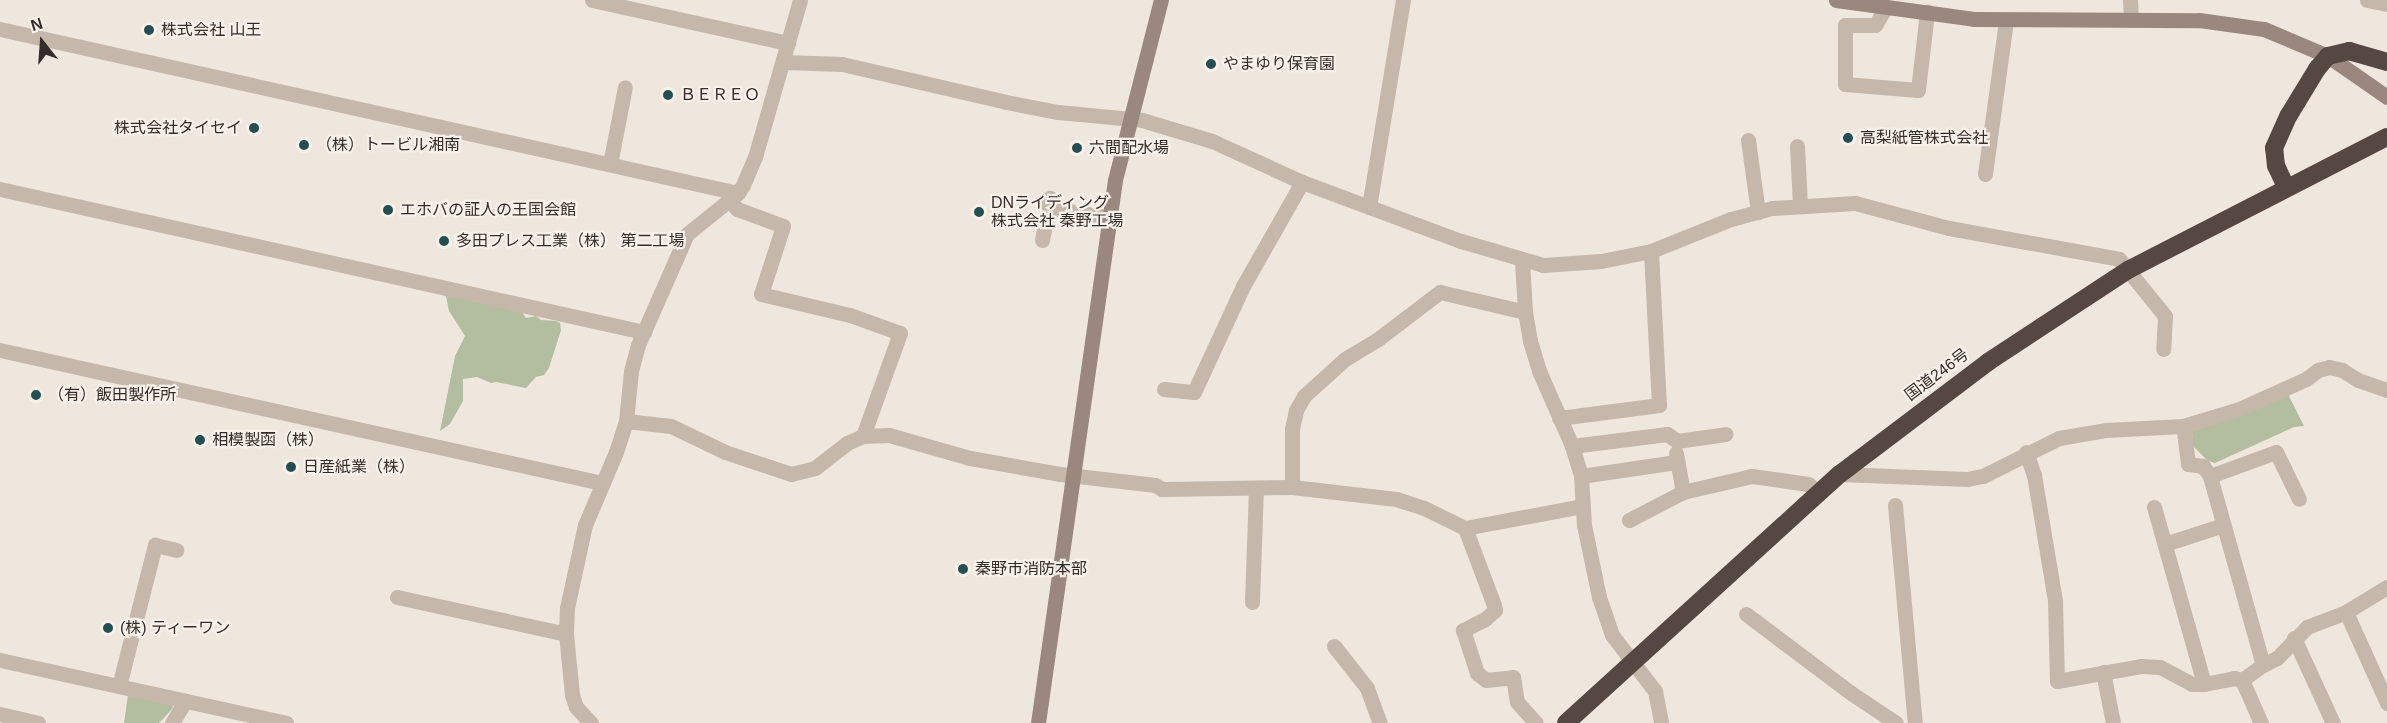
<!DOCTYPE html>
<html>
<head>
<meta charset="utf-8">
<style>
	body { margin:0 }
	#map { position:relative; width:2387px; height:723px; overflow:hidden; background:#efe7de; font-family:Helvetica,"Noto Sans JP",sans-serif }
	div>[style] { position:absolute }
	.green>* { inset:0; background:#b3bd9f }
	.street>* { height:15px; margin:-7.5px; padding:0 7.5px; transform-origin:7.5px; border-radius:7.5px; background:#c6b7ab }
	.secondary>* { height:15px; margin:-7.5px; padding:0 7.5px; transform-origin:7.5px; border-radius:7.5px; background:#9a877d }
	.highway>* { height:18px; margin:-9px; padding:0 9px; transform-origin:9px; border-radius:9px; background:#554741 }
	.dots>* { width:16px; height:16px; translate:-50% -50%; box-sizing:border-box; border:3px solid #f8f1ea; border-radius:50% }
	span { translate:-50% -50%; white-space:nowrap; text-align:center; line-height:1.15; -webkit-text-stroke:4.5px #f8f1ea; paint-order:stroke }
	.poi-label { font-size:16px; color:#352d29 }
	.left { translate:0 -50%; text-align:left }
	.right { translate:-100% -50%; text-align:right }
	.street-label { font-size:16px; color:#352d29 }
	.north { position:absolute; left:12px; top:12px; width:60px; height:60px; -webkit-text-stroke:4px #f8f1ea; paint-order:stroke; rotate:343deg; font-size:16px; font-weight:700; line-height:24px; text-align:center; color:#352d29 }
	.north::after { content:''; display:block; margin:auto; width:21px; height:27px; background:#352d29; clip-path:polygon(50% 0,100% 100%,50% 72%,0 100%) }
</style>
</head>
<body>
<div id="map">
	<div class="green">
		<div style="clip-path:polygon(449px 291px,520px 310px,526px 318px,536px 316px,541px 320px,556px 321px,560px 323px,561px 330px,549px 368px,544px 375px,536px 377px,526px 388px,496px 382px,491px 383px,477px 377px,463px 379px,463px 401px,450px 424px,440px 431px,455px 356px,465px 336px,449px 311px,446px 296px)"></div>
		<div style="clip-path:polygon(2288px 394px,2304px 426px,2294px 427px,2215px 463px,2208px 461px,2193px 446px,2192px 431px)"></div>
		<div style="clip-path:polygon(128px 695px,172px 705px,173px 708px,159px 723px,124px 723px)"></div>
	</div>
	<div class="street">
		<div style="left:592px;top:0;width:201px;rotate:12.4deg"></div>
		<div style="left:2130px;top:0;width:20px;rotate:87deg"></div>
		<div style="left:2367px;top:0;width:20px;rotate:11deg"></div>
		<div style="left:1886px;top:7px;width:21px;rotate:121deg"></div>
		<div style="left:1875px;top:25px;width:30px;rotate:180deg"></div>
		<div style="left:1845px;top:25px;width:59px;rotate:90deg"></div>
		<div style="left:1845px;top:84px;width:73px;rotate:4.7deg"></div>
		<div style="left:1918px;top:90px;width:79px;rotate:-83.4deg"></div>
		<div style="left:0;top:29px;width:756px;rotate:12.53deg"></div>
		<div style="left:783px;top:62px;width:59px;rotate:1.9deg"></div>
		<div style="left:842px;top:64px;width:168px;rotate:13deg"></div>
		<div style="left:1006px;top:102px;width:53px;rotate:10.9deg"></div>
		<div style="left:1058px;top:112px;width:84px;rotate:5.4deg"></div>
		<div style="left:1142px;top:120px;width:73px;rotate:16.7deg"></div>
		<div style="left:1212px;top:141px;width:99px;rotate:24.5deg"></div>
		<div style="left:1302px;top:182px;width:170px;rotate:20.4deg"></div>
		<div style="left:1461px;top:241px;width:85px;rotate:16.3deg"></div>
		<div style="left:1543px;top:265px;width:58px;rotate:-3.9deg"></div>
		<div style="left:1601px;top:261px;width:51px;rotate:-11.3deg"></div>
		<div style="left:1651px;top:251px;width:86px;rotate:-21.8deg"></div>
		<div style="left:1731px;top:219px;width:42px;rotate:-15deg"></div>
		<div style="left:1772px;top:208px;width:83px;rotate:-3.4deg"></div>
		<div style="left:1855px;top:203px;width:97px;rotate:14.9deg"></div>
		<div style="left:1949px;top:228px;width:173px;rotate:10.3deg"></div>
		<div style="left:2119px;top:259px;width:73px;rotate:51.1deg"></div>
		<div style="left:2165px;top:316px;width:33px;rotate:93deg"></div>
		<div style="left:1748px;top:140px;width:73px;rotate:82.1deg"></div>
		<div style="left:1797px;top:146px;width:59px;rotate:87.1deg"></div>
		<div style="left:610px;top:164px;width:78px;rotate:-79deg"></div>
		<div style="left:1985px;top:174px;width:154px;rotate:-82.2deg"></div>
		<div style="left:0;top:189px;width:660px;rotate:12.52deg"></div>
		<div style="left:729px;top:200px;width:12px;rotate:48deg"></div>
		<div style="left:737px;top:209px;width:49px;rotate:20.3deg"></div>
		<div style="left:783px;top:226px;width:71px;rotate:107.9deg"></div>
		<div style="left:761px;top:294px;width:91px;rotate:13.3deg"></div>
		<div style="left:850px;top:315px;width:53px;rotate:19.8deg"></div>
		<div style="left:900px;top:333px;width:109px;rotate:109.8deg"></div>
		<div style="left:1369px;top:207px;width:210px;rotate:-80.7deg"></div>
		<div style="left:1048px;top:208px;width:62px;rotate:8.4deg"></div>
		<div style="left:1042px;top:240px;width:43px;rotate:-79.2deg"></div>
		<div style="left:1522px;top:261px;width:51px;rotate:86.6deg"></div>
		<div style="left:1525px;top:312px;width:29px;rotate:80deg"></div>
		<div style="left:1530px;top:341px;width:34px;rotate:73deg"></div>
		<div style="left:1540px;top:373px;width:80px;rotate:66.3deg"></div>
		<div style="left:1572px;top:446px;width:31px;rotate:73deg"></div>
		<div style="left:1581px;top:476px;width:49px;rotate:86.5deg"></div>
		<div style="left:1584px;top:525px;width:74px;rotate:78.2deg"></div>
		<div style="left:1599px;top:597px;width:40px;rotate:71.1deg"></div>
		<div style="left:1612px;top:635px;width:71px;rotate:52.5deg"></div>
		<div style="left:1655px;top:691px;width:33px;rotate:79deg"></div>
		<div style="left:0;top:350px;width:617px;rotate:12.46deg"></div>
		<div style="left:1164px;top:389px;width:30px;rotate:6deg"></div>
		<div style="left:1194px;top:392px;width:117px;rotate:-65.2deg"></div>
		<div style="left:1243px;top:286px;width:120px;rotate:-60.4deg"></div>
		<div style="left:1559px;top:418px;width:101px;rotate:-7.4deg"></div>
		<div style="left:1659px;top:405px;width:154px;rotate:-93deg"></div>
		<div style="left:626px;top:421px;width:45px;rotate:6.3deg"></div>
		<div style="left:671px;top:426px;width:60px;rotate:25.7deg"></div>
		<div style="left:725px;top:452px;width:70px;rotate:18.4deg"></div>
		<div style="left:791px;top:474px;width:25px;rotate:-14deg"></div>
		<div style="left:815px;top:468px;width:41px;rotate:-38deg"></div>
		<div style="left:847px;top:443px;width:17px;rotate:-24deg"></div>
		<div style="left:863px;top:436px;width:26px;rotate:-2deg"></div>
		<div style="left:889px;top:435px;width:84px;rotate:15.9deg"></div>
		<div style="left:970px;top:458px;width:91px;rotate:10.1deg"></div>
		<div style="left:1060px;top:474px;width:96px;rotate:6.6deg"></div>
		<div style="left:1155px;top:485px;width:8px;rotate:30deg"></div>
		<div style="left:1162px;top:489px;width:130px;rotate:-0.9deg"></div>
		<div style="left:1292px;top:487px;width:105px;rotate:6.6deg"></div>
		<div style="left:1396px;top:499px;width:29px;rotate:18deg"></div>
		<div style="left:1424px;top:508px;width:46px;rotate:26deg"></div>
		<div style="left:1465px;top:528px;width:82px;rotate:69.4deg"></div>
		<div style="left:1494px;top:605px;width:5px;rotate:79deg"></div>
		<div style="left:1495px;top:610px;width:13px;rotate:138deg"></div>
		<div style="left:1485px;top:619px;width:25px;rotate:153deg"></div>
		<div style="left:1463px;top:630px;width:45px;rotate:72deg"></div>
		<div style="left:1477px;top:673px;width:11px;rotate:38deg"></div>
		<div style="left:1486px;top:680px;width:27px;rotate:-6deg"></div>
		<div style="left:1513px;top:677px;width:25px;rotate:81deg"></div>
		<div style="left:1517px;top:702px;width:28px;rotate:48deg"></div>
		<div style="left:1572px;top:446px;width:96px;rotate:-7.2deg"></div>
		<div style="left:1667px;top:434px;width:12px;rotate:35deg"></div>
		<div style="left:1677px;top:441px;width:49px;rotate:-8.1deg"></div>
		<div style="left:2026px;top:452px;width:24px;rotate:71deg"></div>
		<div style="left:2034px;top:475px;width:128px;rotate:80.5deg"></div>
		<div style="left:2055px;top:601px;width:80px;rotate:88.6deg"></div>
		<div style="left:2057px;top:681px;width:85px;rotate:-10.1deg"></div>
		<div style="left:2141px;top:666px;width:19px;rotate:3deg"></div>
		<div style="left:2160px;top:667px;width:36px;rotate:28deg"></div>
		<div style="left:2192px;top:684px;width:12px"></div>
		<div style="left:1676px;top:453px;width:40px;rotate:80deg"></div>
		<div style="left:1840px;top:474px;width:127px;rotate:2.3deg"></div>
		<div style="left:1967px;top:479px;width:16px;rotate:-11deg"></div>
		<div style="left:1983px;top:476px;width:85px;rotate:-26.6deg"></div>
		<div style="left:2059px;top:438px;width:48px;rotate:-9.7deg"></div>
		<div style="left:2106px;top:430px;width:77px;rotate:-3deg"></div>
		<div style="left:2183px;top:426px;width:59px;rotate:-16.9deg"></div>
		<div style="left:2239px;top:409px;width:73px;rotate:-24.1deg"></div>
		<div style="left:2306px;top:379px;width:15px;rotate:-37deg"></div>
		<div style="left:2318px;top:370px;width:11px;rotate:-15deg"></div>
		<div style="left:2329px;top:367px;width:13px;rotate:13deg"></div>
		<div style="left:2342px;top:370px;width:19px;rotate:32deg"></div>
		<div style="left:2358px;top:380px;width:31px;rotate:19deg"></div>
		<div style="left:1581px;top:476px;width:96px;rotate:-8.4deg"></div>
		<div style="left:2210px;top:476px;width:70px;rotate:-20deg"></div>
		<div style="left:2276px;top:452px;width:52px;rotate:63.9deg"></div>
		<div style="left:1292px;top:487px;width:58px;rotate:-90deg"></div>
		<div style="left:1292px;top:429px;width:19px;rotate:-78deg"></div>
		<div style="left:1296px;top:410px;width:16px;rotate:-60deg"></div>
		<div style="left:1304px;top:396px;width:55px;rotate:-42.1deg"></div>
		<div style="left:1345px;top:359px;width:39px;rotate:-31deg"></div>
		<div style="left:1378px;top:339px;width:78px;rotate:-37.2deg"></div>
		<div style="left:1440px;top:292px;width:87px;rotate:13.2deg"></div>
		<div style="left:1895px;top:505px;width:219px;rotate:84.8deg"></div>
		<div style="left:2154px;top:507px;width:184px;rotate:74.2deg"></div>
		<div style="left:2204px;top:684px;width:31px;rotate:-11deg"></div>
		<div style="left:2234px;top:678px;width:8px;rotate:14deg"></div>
		<div style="left:2242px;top:680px;width:26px;rotate:-36deg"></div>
		<div style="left:2263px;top:665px;width:196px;rotate:-105.7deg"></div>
		<div style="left:2210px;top:476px;width:12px;rotate:-125deg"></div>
		<div style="left:2203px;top:466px;width:15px;rotate:-172deg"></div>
		<div style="left:2188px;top:464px;width:38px;rotate:-97deg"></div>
		<div style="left:1629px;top:520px;width:61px;rotate:-27.4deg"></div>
		<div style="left:1683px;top:492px;width:71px;rotate:-13.1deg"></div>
		<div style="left:1752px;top:476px;width:57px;rotate:8.1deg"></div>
		<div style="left:1808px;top:484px;width:14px;rotate:39deg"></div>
		<div style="left:1465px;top:528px;width:120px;rotate:-10.6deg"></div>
		<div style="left:2165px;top:544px;width:61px;rotate:-18.1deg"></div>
		<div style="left:397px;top:597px;width:173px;rotate:12.3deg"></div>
		<div style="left:1252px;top:602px;width:113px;rotate:-88deg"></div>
		<div style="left:2346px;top:612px;width:100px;rotate:65.7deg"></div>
		<div style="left:1746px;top:614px;width:131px;rotate:37deg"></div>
		<div style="left:1851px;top:693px;width:54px;rotate:33.7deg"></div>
		<div style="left:2294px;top:638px;width:94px;rotate:65.4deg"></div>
		<div style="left:1334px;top:646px;width:53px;rotate:51.8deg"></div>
		<div style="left:1367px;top:688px;width:37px;rotate:70deg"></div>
		<div style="left:0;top:660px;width:293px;rotate:12.4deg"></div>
		<div style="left:2263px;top:665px;width:16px;rotate:-27deg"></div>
		<div style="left:2277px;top:658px;width:43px;rotate:-45.9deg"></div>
		<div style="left:2307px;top:627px;width:42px;rotate:-21deg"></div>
		<div style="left:2346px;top:612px;width:48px;rotate:-31.4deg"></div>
		<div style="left:2103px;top:672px;width:52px;rotate:78.9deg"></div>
		<div style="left:2242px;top:680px;width:47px;rotate:66.2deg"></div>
		<div style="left:119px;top:686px;width:146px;rotate:-75.7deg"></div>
		<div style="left:155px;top:545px;width:22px;rotate:13deg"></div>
		<div style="left:0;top:714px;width:39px;rotate:13deg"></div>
		<div style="left:172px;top:723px;width:26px;rotate:-59deg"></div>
		<div style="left:591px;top:723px;width:22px;rotate:-133deg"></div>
		<div style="left:576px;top:707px;width:13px;rotate:-108deg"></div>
		<div style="left:572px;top:695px;width:61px;rotate:-95.6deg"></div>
		<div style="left:566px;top:634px;width:26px;rotate:-88deg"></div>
		<div style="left:567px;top:608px;width:85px;rotate:-77.8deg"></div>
		<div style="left:585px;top:525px;width:79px;rotate:-67deg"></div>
		<div style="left:616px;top:452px;width:33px;rotate:-72deg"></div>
		<div style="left:626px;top:421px;width:50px;rotate:-84.3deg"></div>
		<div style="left:631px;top:371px;width:27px;rotate:-75deg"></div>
		<div style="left:638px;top:345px;width:121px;rotate:-66.2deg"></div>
		<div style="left:687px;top:234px;width:65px;rotate:-38.8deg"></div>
		<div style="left:738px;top:193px;width:9px;rotate:-58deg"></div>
		<div style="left:743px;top:185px;width:30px;rotate:-67deg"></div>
		<div style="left:755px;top:157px;width:163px;rotate:-74deg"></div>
	</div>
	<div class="secondary">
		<div style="left:1836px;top:0;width:139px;rotate:7.8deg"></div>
		<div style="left:1974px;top:19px;width:225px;rotate:0.3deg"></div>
		<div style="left:2199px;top:20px;width:66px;rotate:7.9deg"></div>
		<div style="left:2264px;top:29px;width:69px;rotate:22.9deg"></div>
		<div style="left:2328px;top:56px;width:72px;rotate:34.8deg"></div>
		<div style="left:1038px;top:723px;width:548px;rotate:-81.93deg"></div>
		<div style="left:1115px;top:180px;width:186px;rotate:-75.7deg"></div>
	</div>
	<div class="highway">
		<div style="left:2286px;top:187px;width:23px;rotate:-115deg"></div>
		<div style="left:2276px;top:166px;width:18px;rotate:-96deg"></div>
		<div style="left:2274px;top:148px;width:36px;rotate:-66deg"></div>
		<div style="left:2289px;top:115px;width:54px;rotate:-58.7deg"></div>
		<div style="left:2317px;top:69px;width:17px;rotate:-50deg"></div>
		<div style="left:2328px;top:56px;width:22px;rotate:-13deg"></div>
		<div style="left:2349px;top:51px;width:40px;rotate:16deg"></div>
		<div style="left:1566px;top:723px;width:370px;rotate:-42.3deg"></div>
		<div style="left:1840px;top:474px;width:186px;rotate:-37.1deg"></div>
		<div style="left:1988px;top:362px;width:168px;rotate:-33.3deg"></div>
		<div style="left:2128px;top:270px;width:291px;rotate:-27.2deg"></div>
	</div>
	<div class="dots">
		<div style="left:149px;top:30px;background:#244f52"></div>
		<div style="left:1211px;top:64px;background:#244f52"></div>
		<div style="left:668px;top:95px;background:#244f52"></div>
		<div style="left:254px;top:128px;background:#244f52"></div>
		<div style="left:1848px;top:138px;background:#244f52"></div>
		<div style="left:304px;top:145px;background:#244f52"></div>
		<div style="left:1077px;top:148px;background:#244f52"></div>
		<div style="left:388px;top:210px;background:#244f52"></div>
		<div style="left:979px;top:212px;background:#244f52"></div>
		<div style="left:444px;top:241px;background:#244f52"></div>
		<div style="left:36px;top:395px;background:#244f52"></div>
		<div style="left:200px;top:440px;background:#244f52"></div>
		<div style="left:291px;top:467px;background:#244f52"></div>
		<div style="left:963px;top:569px;background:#244f52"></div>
		<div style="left:108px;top:628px;background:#244f52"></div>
	</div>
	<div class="poi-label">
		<span class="left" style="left:161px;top:30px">株式会社 山王</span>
		<span class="left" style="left:1223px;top:64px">やまゆり保育園</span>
		<span class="left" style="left:680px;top:95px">ＢＥＲＥＯ</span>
		<span class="right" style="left:242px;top:128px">株式会社タイセイ</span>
		<span class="left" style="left:1860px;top:138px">高梨紙管株式会社</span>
		<span class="left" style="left:316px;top:145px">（株）トービル湘南</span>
		<span class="left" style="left:1089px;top:148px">六間配水場</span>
		<span class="left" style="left:991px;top:212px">DNライディング<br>株式会社 秦野工場</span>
		<span class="left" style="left:400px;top:210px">エホバの証人の王国会館</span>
		<span class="left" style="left:456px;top:241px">多田プレス工業（株） 第二工場</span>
		<span class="left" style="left:48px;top:395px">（有）飯田製作所</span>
		<span class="left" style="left:212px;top:440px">相模製函（株）</span>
		<span class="left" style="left:303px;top:467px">日産紙業（株）</span>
		<span class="left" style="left:975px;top:569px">秦野市消防本部</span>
		<span class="left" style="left:120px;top:628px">(株) ティーワン</span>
	</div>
	<div class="street-label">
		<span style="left:1937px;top:375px;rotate:-37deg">国道246号</span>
	</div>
	<div class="north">N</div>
</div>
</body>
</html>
